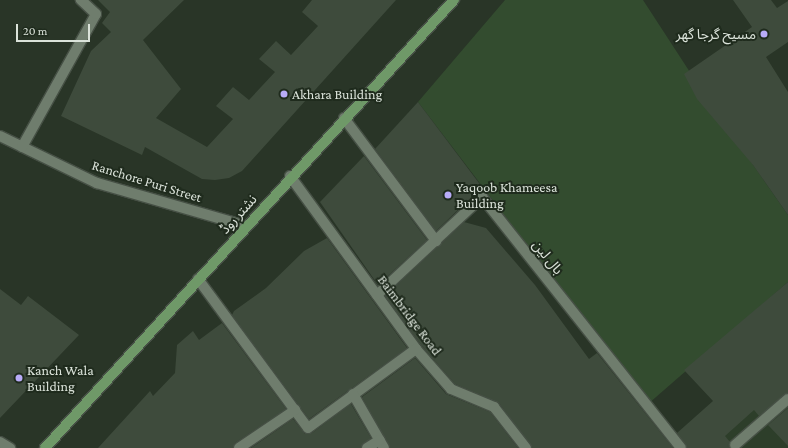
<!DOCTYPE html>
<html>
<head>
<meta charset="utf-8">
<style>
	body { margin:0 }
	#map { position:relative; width:788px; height:448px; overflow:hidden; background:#293527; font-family:"Crimson Pro","Noto Sans Arabic",serif }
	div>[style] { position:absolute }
	.built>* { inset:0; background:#2d3e2a }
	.green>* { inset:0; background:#334c2f }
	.building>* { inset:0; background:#3e4b3c }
	.roads { filter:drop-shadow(1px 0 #465045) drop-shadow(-1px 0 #465045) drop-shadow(0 1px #465045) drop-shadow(0 -1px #465045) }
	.minor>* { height:10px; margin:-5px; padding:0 5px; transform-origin:5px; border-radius:5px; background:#6f7d6d }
	.major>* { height:10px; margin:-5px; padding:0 5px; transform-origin:5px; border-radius:5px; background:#6f9968 }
	.dots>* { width:11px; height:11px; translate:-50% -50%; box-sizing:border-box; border:2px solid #1f2b1d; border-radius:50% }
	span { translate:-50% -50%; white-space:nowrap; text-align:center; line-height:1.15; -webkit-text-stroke:4px #1f2b1d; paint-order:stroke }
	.poi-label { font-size:14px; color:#dbe3da }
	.right { translate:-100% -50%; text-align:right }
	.left { translate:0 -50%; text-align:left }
	.street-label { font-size:14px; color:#dbe3da }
	.scale { position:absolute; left:16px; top:24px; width:74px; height:18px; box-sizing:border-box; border:2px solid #dbe3da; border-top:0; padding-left:5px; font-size:12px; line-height:14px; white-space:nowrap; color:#dbe3da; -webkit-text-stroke:3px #1f2b1d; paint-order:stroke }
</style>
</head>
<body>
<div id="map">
	<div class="built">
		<div style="clip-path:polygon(788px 337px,788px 448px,681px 448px,674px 439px)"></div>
	</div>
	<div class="green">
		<div style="clip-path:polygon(505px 0,643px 0,712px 106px,788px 215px,788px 282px,648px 404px,418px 102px)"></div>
	</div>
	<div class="building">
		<div style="clip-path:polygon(98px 0,184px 0,143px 40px,181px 89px,156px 118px,207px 147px,233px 119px,216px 106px,233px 87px,249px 100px,275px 72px,259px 59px,276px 41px,291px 55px,318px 26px,302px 12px,312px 0,396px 0,242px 171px,229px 178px,215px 180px,202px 179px,145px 147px,142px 155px,61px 116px,91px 51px,111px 32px,102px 23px,110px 12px)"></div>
		<div style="clip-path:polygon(733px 0,771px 0,777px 8px,788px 1px,788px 42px,766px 57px,788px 92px,788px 215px,753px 165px,697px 99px,684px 74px,752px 27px)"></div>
		<div style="clip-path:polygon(418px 102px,482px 187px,436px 231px,375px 149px)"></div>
		<div style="clip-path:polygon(364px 156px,427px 240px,378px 285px,320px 202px)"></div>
		<div style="clip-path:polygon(464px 222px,486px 228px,535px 285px,589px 359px,597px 353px,673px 448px,532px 448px,499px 403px,455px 384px,421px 345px,385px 296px)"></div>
		<div style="clip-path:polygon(327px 238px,407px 348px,309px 419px,232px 315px,234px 311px,266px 288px,304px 251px)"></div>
		<div style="clip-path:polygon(788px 282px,788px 393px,759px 416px,754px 410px,725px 436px,730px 442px,729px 448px,687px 448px,677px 433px,713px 401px,684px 370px)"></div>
		<div style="clip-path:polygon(0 289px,21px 305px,28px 296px,79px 335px,0 418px)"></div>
		<div style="clip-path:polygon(222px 323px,286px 409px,235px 443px,233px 448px,98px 448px,150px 391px,153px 396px,175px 373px,177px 345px,193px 331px,199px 340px)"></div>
		<div style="clip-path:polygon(415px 358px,446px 394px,490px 412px,518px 448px,390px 448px,362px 397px)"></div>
		<div style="clip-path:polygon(351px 404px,371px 438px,361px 448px,251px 448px,293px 419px,305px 434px,312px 433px)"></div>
		<div style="clip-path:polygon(788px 408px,788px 446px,768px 425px)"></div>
	</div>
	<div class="roads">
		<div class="minor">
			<div style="left:344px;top:118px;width:154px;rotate:53.2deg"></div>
			<div style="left:0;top:136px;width:108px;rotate:25.9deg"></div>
			<div style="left:97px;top:183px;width:155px;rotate:16.1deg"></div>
			<div style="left:22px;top:147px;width:152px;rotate:-60.9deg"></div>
			<div style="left:96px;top:14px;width:21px;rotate:-137deg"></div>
			<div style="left:290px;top:176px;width:214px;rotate:53.9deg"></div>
			<div style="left:416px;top:349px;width:53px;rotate:48.8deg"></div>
			<div style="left:451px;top:389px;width:47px;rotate:22.7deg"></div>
			<div style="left:494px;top:407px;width:52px;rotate:52deg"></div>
			<div style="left:198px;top:279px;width:185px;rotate:53.6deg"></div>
			<div style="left:308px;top:428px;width:134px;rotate:-36.2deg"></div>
			<div style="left:377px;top:295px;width:144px;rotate:-43deg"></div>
			<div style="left:482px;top:197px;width:320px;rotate:51.6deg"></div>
			<div style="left:353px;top:394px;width:62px;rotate:60.1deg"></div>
			<div style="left:0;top:442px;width:12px;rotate:31deg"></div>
			<div style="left:735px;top:445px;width:70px;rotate:-41deg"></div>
			<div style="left:239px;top:448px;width:68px;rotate:-34.2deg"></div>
			<div style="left:367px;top:448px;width:15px;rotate:-32deg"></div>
		</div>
		<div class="major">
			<div style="left:45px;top:448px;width:607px;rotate:-47.61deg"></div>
		</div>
	</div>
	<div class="dots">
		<div style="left:764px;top:34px;background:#b8abf7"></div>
		<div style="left:284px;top:94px;background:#b8abf7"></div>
		<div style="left:448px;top:195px;background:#b8abf7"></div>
		<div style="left:19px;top:378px;background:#b8abf7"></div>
	</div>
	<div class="poi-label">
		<span class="right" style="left:756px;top:34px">مسیح گرجا گھر</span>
		<span class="left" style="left:292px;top:94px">Akhara Building</span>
		<span class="left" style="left:456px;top:195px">Yaqoob Khameesa<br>Building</span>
		<span class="left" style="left:27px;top:378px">Kanch Wala<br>Building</span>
	</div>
	<div class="street-label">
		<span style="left:147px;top:181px;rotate:17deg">Ranchore Puri Street</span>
		<span style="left:238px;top:214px;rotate:-48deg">نشتر روڈ</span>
		<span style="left:548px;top:257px;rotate:51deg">بال لین</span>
		<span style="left:410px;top:315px;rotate:53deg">Baimbridge Road</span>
	</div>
	<div class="scale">20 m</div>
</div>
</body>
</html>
